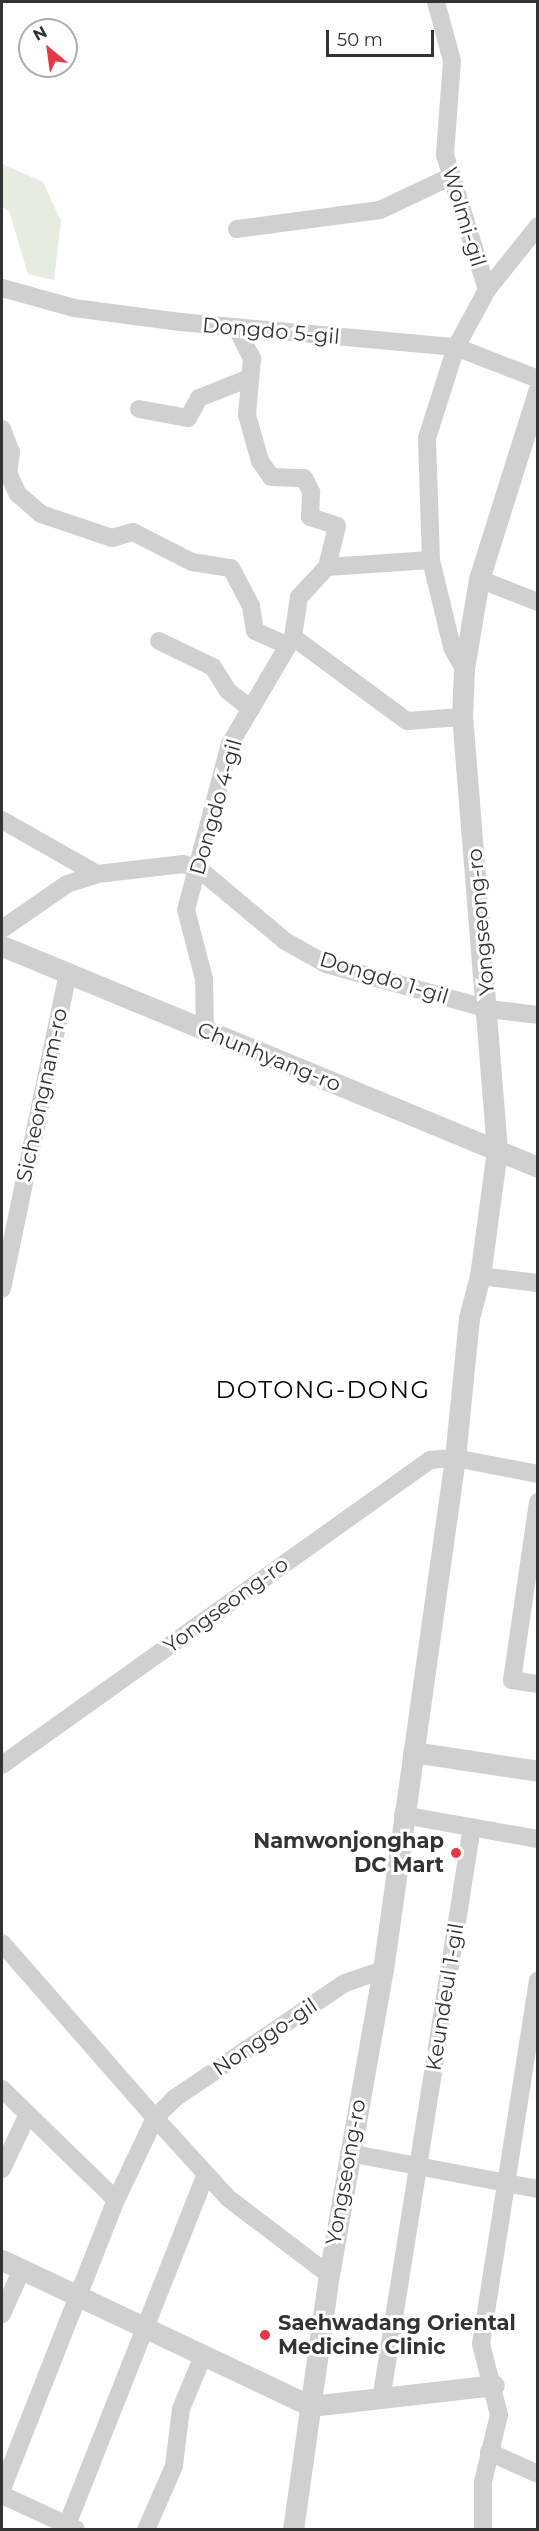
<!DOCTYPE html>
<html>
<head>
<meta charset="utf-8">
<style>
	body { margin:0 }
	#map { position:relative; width:539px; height:2531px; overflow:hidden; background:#fff; font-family:Montserrat,sans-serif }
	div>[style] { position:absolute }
	.green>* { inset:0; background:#e6ecdf }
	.minor>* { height:18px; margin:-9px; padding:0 9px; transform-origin:9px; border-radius:9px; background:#d0d0d0 }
	.tertiary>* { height:21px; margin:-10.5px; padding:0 10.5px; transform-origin:10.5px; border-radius:10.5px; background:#d0d0d0 }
	.dots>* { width:16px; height:16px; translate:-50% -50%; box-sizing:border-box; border:3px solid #fff; border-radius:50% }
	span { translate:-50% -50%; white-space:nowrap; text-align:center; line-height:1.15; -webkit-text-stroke:6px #fff; paint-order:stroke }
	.street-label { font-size:21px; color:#333 }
	.poi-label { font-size:21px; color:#333; font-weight:700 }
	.right { translate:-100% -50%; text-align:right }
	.left { translate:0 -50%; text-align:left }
	.quarter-label { font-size:24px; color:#000; letter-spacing:1.5px }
	.frame { position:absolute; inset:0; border:3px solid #333; pointer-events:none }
	.north { position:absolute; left:18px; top:18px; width:60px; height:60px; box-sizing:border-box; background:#fff; border:2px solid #adadad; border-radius:50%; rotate:331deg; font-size:16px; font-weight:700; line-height:24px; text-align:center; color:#333 }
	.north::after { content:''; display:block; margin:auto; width:21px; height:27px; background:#e63946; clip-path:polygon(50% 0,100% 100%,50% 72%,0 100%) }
	.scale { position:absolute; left:326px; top:30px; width:108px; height:27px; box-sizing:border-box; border:3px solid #333; border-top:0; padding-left:8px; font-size:18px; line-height:21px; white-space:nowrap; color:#333; -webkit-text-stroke:4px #fff; paint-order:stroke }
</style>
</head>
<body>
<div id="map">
	<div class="green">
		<div style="clip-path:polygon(2px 164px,43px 182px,61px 221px,54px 280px,28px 274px,9px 211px,2px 207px)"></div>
	</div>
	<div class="minor">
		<div style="left:436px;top:2px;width:61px;rotate:74.8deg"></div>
		<div style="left:452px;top:61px;width:94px;rotate:94.3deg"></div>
		<div style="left:445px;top:155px;width:141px;rotate:72.7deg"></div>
		<div style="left:237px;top:229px;width:144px;rotate:-7.6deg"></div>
		<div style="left:380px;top:210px;width:80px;rotate:-25.3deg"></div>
		<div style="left:2px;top:288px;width:75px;rotate:15.5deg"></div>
		<div style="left:74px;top:308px;width:107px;rotate:7.5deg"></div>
		<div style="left:180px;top:322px;width:277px;rotate:5.2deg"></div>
		<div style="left:456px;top:347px;width:88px;rotate:21.3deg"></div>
		<div style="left:237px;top:329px;width:34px;rotate:63deg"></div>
		<div style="left:252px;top:359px;width:56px;rotate:95.1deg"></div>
		<div style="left:247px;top:415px;width:48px;rotate:74.2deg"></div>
		<div style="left:260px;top:461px;width:19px;rotate:55deg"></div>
		<div style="left:271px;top:477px;width:33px;rotate:2deg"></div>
		<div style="left:304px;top:478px;width:16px;rotate:63deg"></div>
		<div style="left:311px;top:492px;width:25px;rotate:92deg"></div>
		<div style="left:310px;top:517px;width:28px;rotate:18deg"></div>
		<div style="left:337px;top:526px;width:42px;rotate:103.7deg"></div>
		<div style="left:139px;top:409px;width:50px;rotate:10.4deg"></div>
		<div style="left:188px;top:418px;width:23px;rotate:-61deg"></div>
		<div style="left:199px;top:398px;width:52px;rotate:-21.6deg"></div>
		<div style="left:2px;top:429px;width:25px;rotate:69deg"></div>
		<div style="left:11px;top:452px;width:21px;rotate:98deg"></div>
		<div style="left:8px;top:473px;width:23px;rotate:65deg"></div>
		<div style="left:18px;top:494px;width:30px;rotate:41deg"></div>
		<div style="left:41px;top:514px;width:75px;rotate:18.7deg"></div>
		<div style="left:112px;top:538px;width:22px;rotate:-16deg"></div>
		<div style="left:133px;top:532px;width:66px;rotate:27deg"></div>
		<div style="left:192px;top:562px;width:39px;rotate:9deg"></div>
		<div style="left:231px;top:568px;width:43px;rotate:62.2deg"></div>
		<div style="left:251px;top:606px;width:25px;rotate:81deg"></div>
		<div style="left:255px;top:631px;width:36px;rotate:24deg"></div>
		<div style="left:479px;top:579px;width:63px;rotate:21.3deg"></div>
		<div style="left:293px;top:637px;width:142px;rotate:36.4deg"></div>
		<div style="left:407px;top:721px;width:55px;rotate:-4.2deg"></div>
		<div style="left:159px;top:641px;width:60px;rotate:25.7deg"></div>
		<div style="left:213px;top:667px;width:28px;rotate:58deg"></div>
		<div style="left:228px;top:691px;width:29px;rotate:38deg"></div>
		<div style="left:464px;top:669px;width:25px;rotate:-119deg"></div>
		<div style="left:452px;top:647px;width:89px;rotate:-103.6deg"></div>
		<div style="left:431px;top:560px;width:122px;rotate:-91.9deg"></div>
		<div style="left:427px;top:438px;width:96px;rotate:-72.3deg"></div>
		<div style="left:456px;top:347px;width:65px;rotate:-61.5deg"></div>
		<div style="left:487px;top:290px;width:82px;rotate:-51.4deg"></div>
		<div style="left:2px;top:820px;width:109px;rotate:29.6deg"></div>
		<div style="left:97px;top:874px;width:87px;rotate:-6.6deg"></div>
		<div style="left:183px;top:864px;width:17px;rotate:17deg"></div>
		<div style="left:199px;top:869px;width:112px;rotate:39.9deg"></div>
		<div style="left:285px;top:941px;width:47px;rotate:29.3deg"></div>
		<div style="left:326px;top:964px;width:168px;rotate:15.5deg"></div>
		<div style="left:488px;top:1009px;width:50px;rotate:6.8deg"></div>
		<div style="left:2px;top:929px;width:79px;rotate:-34.7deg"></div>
		<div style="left:67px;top:884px;width:32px;rotate:-18deg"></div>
		<div style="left:205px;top:1031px;width:52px;rotate:-91.1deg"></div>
		<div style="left:204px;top:979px;width:71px;rotate:-104.6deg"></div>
		<div style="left:186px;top:910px;width:172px;rotate:-75.2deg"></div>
		<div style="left:230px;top:744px;width:124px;rotate:-59.5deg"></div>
		<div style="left:293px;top:637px;width:40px;rotate:-81.5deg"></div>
		<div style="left:299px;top:597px;width:41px;rotate:-47deg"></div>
		<div style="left:327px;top:567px;width:104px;rotate:-3.9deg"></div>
		<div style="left:480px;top:1276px;width:58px;rotate:6.9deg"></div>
		<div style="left:2px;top:1289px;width:324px;rotate:-78.2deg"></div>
		<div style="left:538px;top:1502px;width:180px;rotate:98.3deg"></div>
		<div style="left:512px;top:1680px;width:26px;rotate:9deg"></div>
		<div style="left:2px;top:1765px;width:526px;rotate:-35.47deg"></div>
		<div style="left:430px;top:1460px;width:25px;rotate:-5deg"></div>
		<div style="left:455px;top:1458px;width:85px;rotate:10.9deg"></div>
		<div style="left:403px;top:1815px;width:137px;rotate:10.1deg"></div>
		<div style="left:2px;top:1943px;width:232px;rotate:48.8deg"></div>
		<div style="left:155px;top:2118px;width:28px;rotate:-45deg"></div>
		<div style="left:175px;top:2098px;width:205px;rotate:-34.1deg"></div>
		<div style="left:345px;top:1983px;width:40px;rotate:-18.9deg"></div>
		<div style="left:2px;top:2089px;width:159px;rotate:44.2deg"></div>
		<div style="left:349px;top:2153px;width:192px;rotate:10.8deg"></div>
		<div style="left:2px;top:2169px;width:59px;rotate:-64.7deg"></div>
		<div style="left:2px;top:2314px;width:49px;rotate:-66deg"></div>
		<div style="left:381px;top:2400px;width:580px;rotate:-80.98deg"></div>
		<div style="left:489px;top:2452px;width:54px;rotate:24.2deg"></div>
		<div style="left:2px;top:2489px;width:311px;rotate:-68.5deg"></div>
		<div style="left:116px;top:2200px;width:91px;rotate:-64.6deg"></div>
		<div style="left:155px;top:2118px;width:108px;rotate:47.6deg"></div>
		<div style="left:228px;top:2198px;width:127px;rotate:37.3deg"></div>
		<div style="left:2px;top:2495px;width:81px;rotate:24.7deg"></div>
		<div style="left:67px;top:2525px;width:375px;rotate:-68.4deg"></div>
		<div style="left:146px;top:2530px;width:70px;rotate:-66.4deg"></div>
		<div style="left:174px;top:2466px;width:57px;rotate:-83deg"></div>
		<div style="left:181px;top:2409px;width:55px;rotate:-67.6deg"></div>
		<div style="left:483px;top:2530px;width:48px;rotate:-90deg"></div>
		<div style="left:483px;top:2482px;width:69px;rotate:-76.6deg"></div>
		<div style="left:499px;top:2415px;width:73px;rotate:-104.2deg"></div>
		<div style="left:481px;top:2344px;width:368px;rotate:-81.1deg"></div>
	</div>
	<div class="tertiary">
		<div style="left:2px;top:946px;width:580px;rotate:22.41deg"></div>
		<div style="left:413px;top:1752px;width:126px;rotate:8.6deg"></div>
		<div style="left:2px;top:2260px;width:342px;rotate:25.3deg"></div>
		<div style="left:311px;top:2406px;width:184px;rotate:-6.5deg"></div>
		<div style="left:293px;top:2530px;width:258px;rotate:-82deg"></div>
		<div style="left:329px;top:2275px;width:310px;rotate:-80deg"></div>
		<div style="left:383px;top:1970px;width:517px;rotate:-82deg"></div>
		<div style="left:455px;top:1458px;width:141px;rotate:-84.3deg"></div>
		<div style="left:469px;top:1318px;width:43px;rotate:-75.3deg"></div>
		<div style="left:480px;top:1276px;width:127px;rotate:-82.3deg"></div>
		<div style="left:497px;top:1150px;width:434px;rotate:-94.6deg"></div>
		<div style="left:462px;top:717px;width:48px;rotate:-87.6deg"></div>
		<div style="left:464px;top:669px;width:91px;rotate:-80.5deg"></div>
		<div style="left:479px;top:579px;width:196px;rotate:-72.5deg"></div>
	</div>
	<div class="dots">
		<div style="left:456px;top:1853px;background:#e63946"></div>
		<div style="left:265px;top:2335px;background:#e63946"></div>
	</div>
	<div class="street-label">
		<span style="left:464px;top:217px;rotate:73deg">Wolmi-gil</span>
		<span style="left:271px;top:331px;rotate:5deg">Dongdo 5-gil</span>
		<span style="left:216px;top:807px;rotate:-74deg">Dongdo 4-gil</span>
		<span style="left:481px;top:922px;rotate:-95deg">Yongseong-ro</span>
		<span style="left:384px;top:978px;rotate:17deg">Dongdo 1-gil</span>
		<span style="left:269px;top:1057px;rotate:22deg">Chunhyang-ro</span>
		<span style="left:42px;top:1095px;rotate:-78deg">Sicheongnam-ro</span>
		<span style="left:226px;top:1605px;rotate:-36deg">Yongseong-ro</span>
		<span style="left:445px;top:1997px;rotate:-81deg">Keundeul 1-gil</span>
		<span style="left:265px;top:2037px;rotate:-34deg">Nonggo-gil</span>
		<span style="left:346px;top:2172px;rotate:-80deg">Yongseong-ro</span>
	</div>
	<div class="poi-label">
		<span class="right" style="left:444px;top:1853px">Namwonjonghap<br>DC Mart</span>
		<span class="left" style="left:278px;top:2335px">Saehwadang Oriental<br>Medicine Clinic</span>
	</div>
	<div class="quarter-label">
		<span style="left:323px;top:1390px">DOTONG-DONG</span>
	</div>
	<div class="frame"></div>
	<div class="north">N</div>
	<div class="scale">50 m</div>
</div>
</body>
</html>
